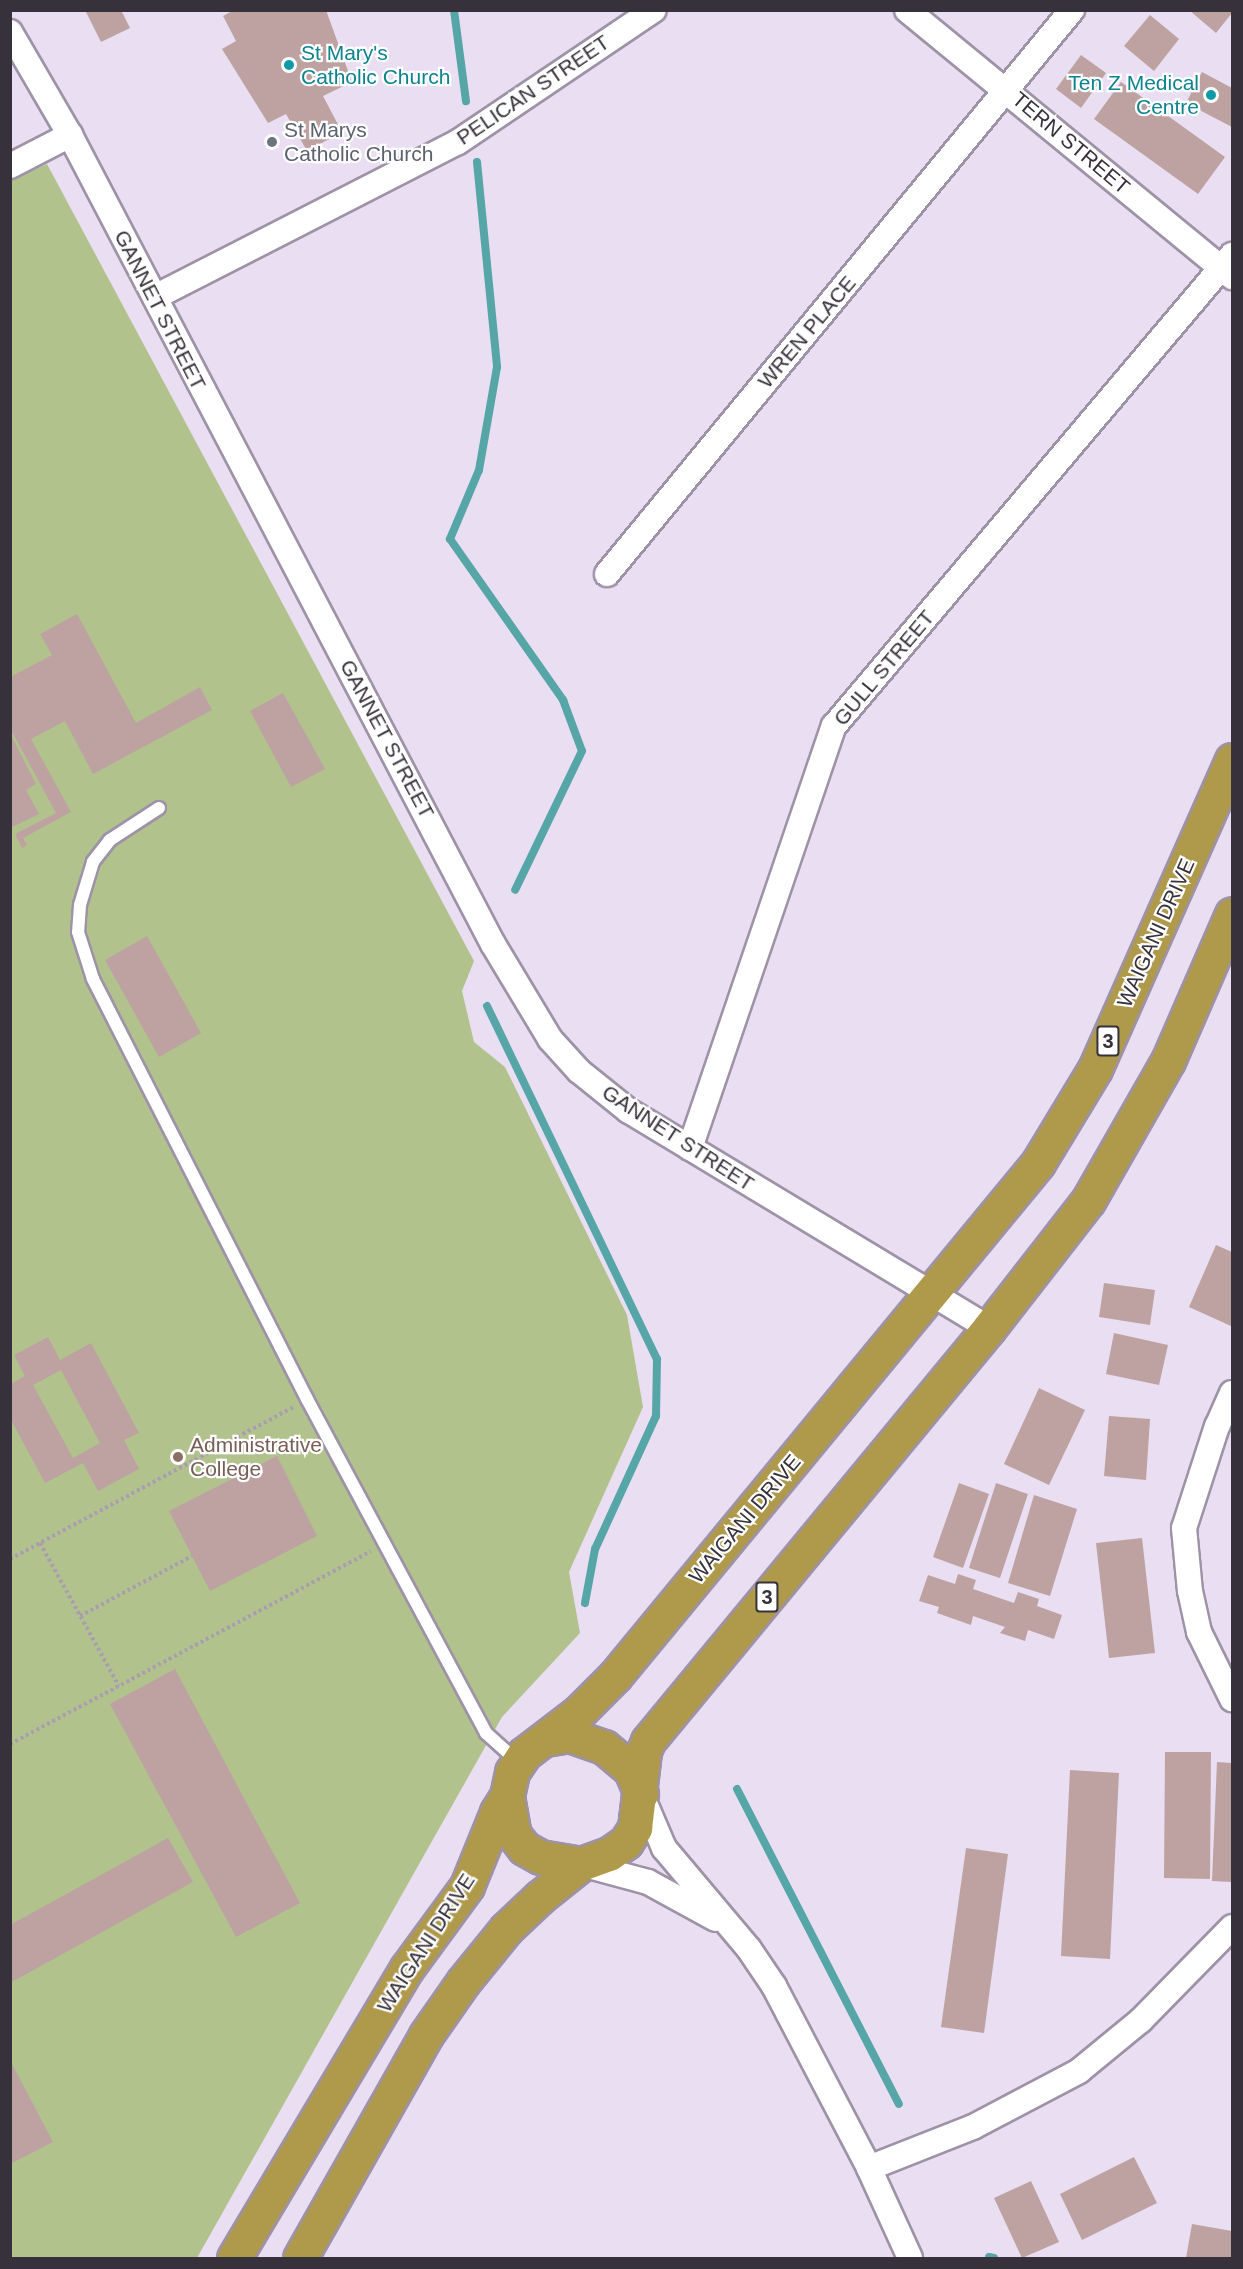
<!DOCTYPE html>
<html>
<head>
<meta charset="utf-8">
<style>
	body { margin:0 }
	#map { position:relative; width:1243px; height:2269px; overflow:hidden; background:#eadef3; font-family:Arial,sans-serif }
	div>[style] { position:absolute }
	.green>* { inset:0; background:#b1c28d }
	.stream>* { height:8px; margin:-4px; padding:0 4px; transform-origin:4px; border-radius:4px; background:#57a6a7 }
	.building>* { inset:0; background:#bda2a1 }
	.path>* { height:4px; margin-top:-2px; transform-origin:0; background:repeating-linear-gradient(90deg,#a89eaf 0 3px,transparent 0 6px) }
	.roads { filter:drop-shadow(2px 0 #9e92a6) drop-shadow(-2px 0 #9e92a6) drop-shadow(0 2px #9e92a6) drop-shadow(0 -2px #9e92a6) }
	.lane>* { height:12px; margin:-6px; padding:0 6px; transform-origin:6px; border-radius:6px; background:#fff }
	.street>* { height:24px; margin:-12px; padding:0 12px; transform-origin:12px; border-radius:12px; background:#fff }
	.highway>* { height:33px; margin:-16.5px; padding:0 16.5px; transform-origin:16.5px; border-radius:16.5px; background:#af9a4c }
	.dots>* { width:16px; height:16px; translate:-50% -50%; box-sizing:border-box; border:3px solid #fff; border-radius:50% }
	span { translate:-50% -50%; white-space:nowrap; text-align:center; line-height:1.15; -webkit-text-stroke:4.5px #fff; paint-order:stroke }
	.shield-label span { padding:2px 4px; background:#fff; border:2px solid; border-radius:4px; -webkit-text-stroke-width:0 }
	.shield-label { font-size:20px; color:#36313a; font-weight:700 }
	.culture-label { font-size:21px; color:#0d838f }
	.left { translate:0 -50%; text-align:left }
	.right { translate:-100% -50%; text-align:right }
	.street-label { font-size:21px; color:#36313a }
	.worship-label { font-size:21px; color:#5b616d }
	.education-label { font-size:21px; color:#785e54 }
	.frame { position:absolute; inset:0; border:12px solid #36313a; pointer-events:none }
</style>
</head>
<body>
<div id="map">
	<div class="green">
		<div style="clip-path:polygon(47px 164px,474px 961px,462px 991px,474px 1042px,505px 1067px,627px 1315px,643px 1407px,569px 1572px,580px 1633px,502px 1717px,197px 2258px,11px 2258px,10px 180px)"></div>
	</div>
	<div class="stream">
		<div style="left:454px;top:10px;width:92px;rotate:82.5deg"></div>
		<div style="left:477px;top:162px;width:206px;rotate:84.4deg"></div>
		<div style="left:497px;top:367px;width:105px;rotate:99.9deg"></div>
		<div style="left:479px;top:470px;width:75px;rotate:112.8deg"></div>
		<div style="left:450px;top:539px;width:197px;rotate:54.9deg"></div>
		<div style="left:563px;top:700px;width:54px;rotate:69.6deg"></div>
		<div style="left:582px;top:751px;width:154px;rotate:115.7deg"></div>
		<div style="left:487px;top:1006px;width:392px;rotate:64.3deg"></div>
		<div style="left:657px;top:1359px;width:57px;rotate:91deg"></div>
		<div style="left:656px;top:1416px;width:146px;rotate:114.6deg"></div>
		<div style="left:595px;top:1549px;width:55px;rotate:100.5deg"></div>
		<div style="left:737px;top:1789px;width:354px;rotate:62.8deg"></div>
		<div style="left:989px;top:2257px;width:5px;rotate:11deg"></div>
	</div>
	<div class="building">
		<div style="clip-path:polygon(85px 10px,121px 10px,130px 28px,101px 42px)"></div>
		<div style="clip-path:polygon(234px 10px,326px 10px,352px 82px,323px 96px,342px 132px,307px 151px,286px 114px,268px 123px,222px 49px,236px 41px,223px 16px)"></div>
		<div style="clip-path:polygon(1189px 10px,1232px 10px,1232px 13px,1216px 33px)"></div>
		<div style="clip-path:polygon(1150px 15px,1179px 39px,1154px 71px,1124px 46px)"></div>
		<div style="clip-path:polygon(1081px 55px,1106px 73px,1081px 108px,1056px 89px)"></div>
		<div style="clip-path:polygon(1202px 72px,1232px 88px,1232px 127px,1186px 103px)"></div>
		<div style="clip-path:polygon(1121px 82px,1225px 157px,1198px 194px,1094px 119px)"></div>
		<div style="clip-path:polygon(77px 614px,136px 723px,200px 687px,212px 710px,93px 774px,65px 721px,31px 739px,71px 812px,23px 838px,27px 845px,22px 848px,15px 834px,56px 813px,10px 728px,10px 677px,52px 655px,40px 634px)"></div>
		<div style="clip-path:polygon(283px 693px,325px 769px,291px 787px,250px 711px)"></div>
		<div style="clip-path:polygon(10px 733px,36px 784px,26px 790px,39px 814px,10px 828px)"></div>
		<div style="clip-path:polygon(147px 936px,201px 1033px,159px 1057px,105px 960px)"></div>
		<div style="clip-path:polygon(1216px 1245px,1232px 1252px,1231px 1326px,1189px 1307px)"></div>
		<div style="clip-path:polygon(1104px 1283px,1155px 1290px,1150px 1325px,1099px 1317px)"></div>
		<div style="clip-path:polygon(1114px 1333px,1168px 1345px,1159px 1385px,1106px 1374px)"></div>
		<div style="clip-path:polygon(evenodd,48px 1337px,60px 1360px,91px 1343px,139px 1433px,124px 1440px,139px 1469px,98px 1491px,83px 1463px,45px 1483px,10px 1418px,10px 1384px,25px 1376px,14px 1355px,48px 1337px,61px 1370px,100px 1443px,73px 1458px,33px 1385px,61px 1370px)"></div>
		<div style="clip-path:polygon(1039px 1388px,1085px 1410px,1049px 1485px,1004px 1464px)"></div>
		<div style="clip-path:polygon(1109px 1416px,1150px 1419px,1146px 1480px,1104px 1476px)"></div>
		<div style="clip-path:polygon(277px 1456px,317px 1536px,210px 1591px,169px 1511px)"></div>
		<div style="clip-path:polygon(959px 1483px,989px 1494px,963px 1568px,933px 1557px)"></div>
		<div style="clip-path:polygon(996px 1483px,1028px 1494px,1000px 1578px,969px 1568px)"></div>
		<div style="clip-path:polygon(1034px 1495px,1077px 1509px,1050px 1596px,1008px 1583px)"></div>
		<div style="clip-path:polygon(1142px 1538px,1155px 1653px,1109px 1658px,1096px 1543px)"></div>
		<div style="clip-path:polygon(958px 1574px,976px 1580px,973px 1589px,1014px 1603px,1018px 1592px,1039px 1599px,1037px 1606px,1062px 1615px,1054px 1639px,1028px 1630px,1025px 1641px,1000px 1633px,1005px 1627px,973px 1616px,971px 1625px,937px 1613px,939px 1607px,919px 1601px,928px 1575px,955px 1584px)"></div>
		<div style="clip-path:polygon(175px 1669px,300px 1903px,236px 1937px,110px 1704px)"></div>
		<div style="clip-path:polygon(1165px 1752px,1211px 1752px,1210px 1879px,1164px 1878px)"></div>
		<div style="clip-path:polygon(1217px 1762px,1232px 1763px,1232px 1882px,1212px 1881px)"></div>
		<div style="clip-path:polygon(1070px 1770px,1119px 1773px,1110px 1959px,1061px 1956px)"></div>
		<div style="clip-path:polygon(168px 1838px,193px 1882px,10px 1983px,10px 1925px)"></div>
		<div style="clip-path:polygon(966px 1848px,1008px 1854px,984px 2033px,941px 2027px)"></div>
		<div style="clip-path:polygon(10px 2060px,53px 2142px,10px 2164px)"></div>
		<div style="clip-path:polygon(1134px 2157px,1157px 2203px,1082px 2240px,1060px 2194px)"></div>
		<div style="clip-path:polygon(1031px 2181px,1059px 2242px,1022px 2258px,994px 2198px)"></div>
		<div style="clip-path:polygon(1192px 2224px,1232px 2231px,1232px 2258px,1186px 2258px)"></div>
	</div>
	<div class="path">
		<div style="left:40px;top:1543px;width:163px;rotate:61.1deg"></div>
		<div style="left:10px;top:1559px;width:321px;rotate:-28.2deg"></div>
		<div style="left:80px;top:1616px;width:127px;rotate:-28.2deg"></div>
		<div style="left:10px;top:1744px;width:409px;rotate:-28.1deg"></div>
	</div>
	<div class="roads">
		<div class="lane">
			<div style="left:159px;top:808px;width:59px;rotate:146.9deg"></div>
			<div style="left:110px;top:840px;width:28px;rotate:128deg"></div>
			<div style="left:93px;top:862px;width:45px;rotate:106.8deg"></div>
			<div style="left:80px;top:905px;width:27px;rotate:94deg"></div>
			<div style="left:78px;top:932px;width:49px;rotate:72.3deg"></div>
			<div style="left:93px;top:979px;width:471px;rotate:63deg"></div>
			<div style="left:307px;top:1399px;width:379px;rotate:61.8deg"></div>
			<div style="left:486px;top:1733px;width:42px;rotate:42.1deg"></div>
		</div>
		<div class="street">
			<div style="left:907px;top:10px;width:421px;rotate:39.4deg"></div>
			<div style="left:10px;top:32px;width:119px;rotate:59.8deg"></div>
			<div style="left:70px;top:135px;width:913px;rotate:62.4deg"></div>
			<div style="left:493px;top:944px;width:111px;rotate:59deg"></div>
			<div style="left:550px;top:1039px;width:43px;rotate:47.8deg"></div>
			<div style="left:579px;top:1071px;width:64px;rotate:38.7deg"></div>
			<div style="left:629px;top:1111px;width:420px;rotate:31.1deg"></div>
			<div style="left:10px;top:166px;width:68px;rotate:-27.3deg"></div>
			<div style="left:155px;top:297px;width:340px;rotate:-27.1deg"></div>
			<div style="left:458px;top:142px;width:236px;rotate:-34deg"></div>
			<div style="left:607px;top:574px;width:731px;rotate:-50.5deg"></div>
			<div style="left:690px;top:1148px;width:446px;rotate:-71.2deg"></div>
			<div style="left:834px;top:726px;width:617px;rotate:-49.8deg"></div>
			<div style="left:1232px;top:1393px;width:36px;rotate:114deg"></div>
			<div style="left:1217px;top:1426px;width:107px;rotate:107.9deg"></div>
			<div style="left:1184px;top:1528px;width:63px;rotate:84.6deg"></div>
			<div style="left:1190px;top:1591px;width:42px;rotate:77.6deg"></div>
			<div style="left:1199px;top:1632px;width:75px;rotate:63.8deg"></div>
			<div style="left:641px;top:1794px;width:59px;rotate:66.9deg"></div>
			<div style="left:664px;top:1848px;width:132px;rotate:49.9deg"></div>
			<div style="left:749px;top:1949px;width:45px;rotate:56deg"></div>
			<div style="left:774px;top:1986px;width:205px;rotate:62.4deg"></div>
			<div style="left:869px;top:2168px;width:99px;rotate:65.5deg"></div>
			<div style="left:581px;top:1864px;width:69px;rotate:15deg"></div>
			<div style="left:648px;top:1882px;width:77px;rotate:28.6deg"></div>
			<div style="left:869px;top:2168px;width:112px;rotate:-21.5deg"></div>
			<div style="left:973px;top:2127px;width:120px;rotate:-27.8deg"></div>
			<div style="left:1079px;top:2071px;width:80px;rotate:-39.4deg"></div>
			<div style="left:1141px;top:2020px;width:130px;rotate:-45.6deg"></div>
		</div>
		<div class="highway">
			<div style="left:545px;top:1739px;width:24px;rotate:-9deg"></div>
			<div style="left:569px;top:1735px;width:37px;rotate:19deg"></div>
			<div style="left:604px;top:1747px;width:35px;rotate:40deg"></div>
			<div style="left:631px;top:1770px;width:26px;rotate:67deg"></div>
			<div style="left:507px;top:1796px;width:40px;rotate:80deg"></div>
			<div style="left:514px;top:1835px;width:16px;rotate:52deg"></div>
			<div style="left:524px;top:1848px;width:18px;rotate:29deg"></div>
			<div style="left:540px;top:1857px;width:42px;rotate:9.7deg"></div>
			<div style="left:234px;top:2258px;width:338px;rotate:-59.2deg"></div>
			<div style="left:407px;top:1968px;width:102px;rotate:-53.8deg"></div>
			<div style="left:467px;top:1886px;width:80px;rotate:-67.9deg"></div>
			<div style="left:497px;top:1812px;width:19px;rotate:-58deg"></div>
			<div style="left:507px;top:1796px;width:25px;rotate:-78deg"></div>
			<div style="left:512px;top:1772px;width:22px;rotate:-56deg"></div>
			<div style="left:524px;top:1754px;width:69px;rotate:-37.4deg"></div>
			<div style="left:579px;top:1712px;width:51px;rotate:-45deg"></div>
			<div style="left:615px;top:1676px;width:665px;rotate:-50.49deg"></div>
			<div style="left:1038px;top:1163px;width:110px;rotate:-58.8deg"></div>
			<div style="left:1095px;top:1069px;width:338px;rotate:-66.1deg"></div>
			<div style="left:300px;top:2258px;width:256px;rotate:-60.5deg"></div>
			<div style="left:426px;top:2035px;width:65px;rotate:-55.1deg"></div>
			<div style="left:463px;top:1982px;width:68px;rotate:-50.9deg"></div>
			<div style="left:506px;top:1929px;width:47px;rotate:-43.3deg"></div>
			<div style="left:540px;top:1897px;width:53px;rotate:-38.8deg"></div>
			<div style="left:581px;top:1864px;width:30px;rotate:-20deg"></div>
			<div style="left:609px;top:1854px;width:21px;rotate:-35deg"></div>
			<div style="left:626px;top:1842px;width:17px;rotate:-57deg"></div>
			<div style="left:635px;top:1828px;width:78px;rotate:-83.3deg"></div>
			<div style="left:644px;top:1751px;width:11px;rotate:-68deg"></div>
			<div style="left:648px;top:1741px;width:536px;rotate:-50.45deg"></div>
			<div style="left:989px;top:1328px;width:161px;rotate:-52.1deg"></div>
			<div style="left:1088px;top:1201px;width:161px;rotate:-60.3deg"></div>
			<div style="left:1168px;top:1061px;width:160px;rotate:-66.5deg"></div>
		</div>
	</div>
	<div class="dots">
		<div style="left:289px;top:65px;background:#0f9aa8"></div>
		<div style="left:1211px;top:95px;background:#0f9aa8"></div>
		<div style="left:272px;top:142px;background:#6b7280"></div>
		<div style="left:178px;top:1457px;background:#8d6e63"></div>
	</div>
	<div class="shield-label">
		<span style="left:1108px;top:1041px">3</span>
		<span style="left:767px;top:1597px">3</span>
	</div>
	<div class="culture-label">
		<span class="left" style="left:301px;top:65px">St Mary's<br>Catholic Church</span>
		<span class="right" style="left:1199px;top:95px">Ten Z Medical<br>Centre</span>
	</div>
	<div class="street-label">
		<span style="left:533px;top:90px;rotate:-34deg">PELICAN STREET</span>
		<span style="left:1071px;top:143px;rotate:40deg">TERN STREET</span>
		<span style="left:160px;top:310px;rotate:63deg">GANNET STREET</span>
		<span style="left:807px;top:332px;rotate:-50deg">WREN PLACE</span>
		<span style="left:884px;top:668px;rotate:-50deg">GULL STREET</span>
		<span style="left:387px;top:739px;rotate:62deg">GANNET STREET</span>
		<span style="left:1156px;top:933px;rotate:-66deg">WAIGANI DRIVE</span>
		<span style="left:678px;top:1138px;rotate:33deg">GANNET STREET</span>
		<span style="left:745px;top:1519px;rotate:-50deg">WAIGANI DRIVE</span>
		<span style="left:426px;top:1943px;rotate:-57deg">WAIGANI DRIVE</span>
	</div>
	<div class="worship-label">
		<span class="left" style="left:284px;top:142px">St Marys<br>Catholic Church</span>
	</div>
	<div class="education-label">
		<span class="left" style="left:190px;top:1457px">Administrative<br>College</span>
	</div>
	<div class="frame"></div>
</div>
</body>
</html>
